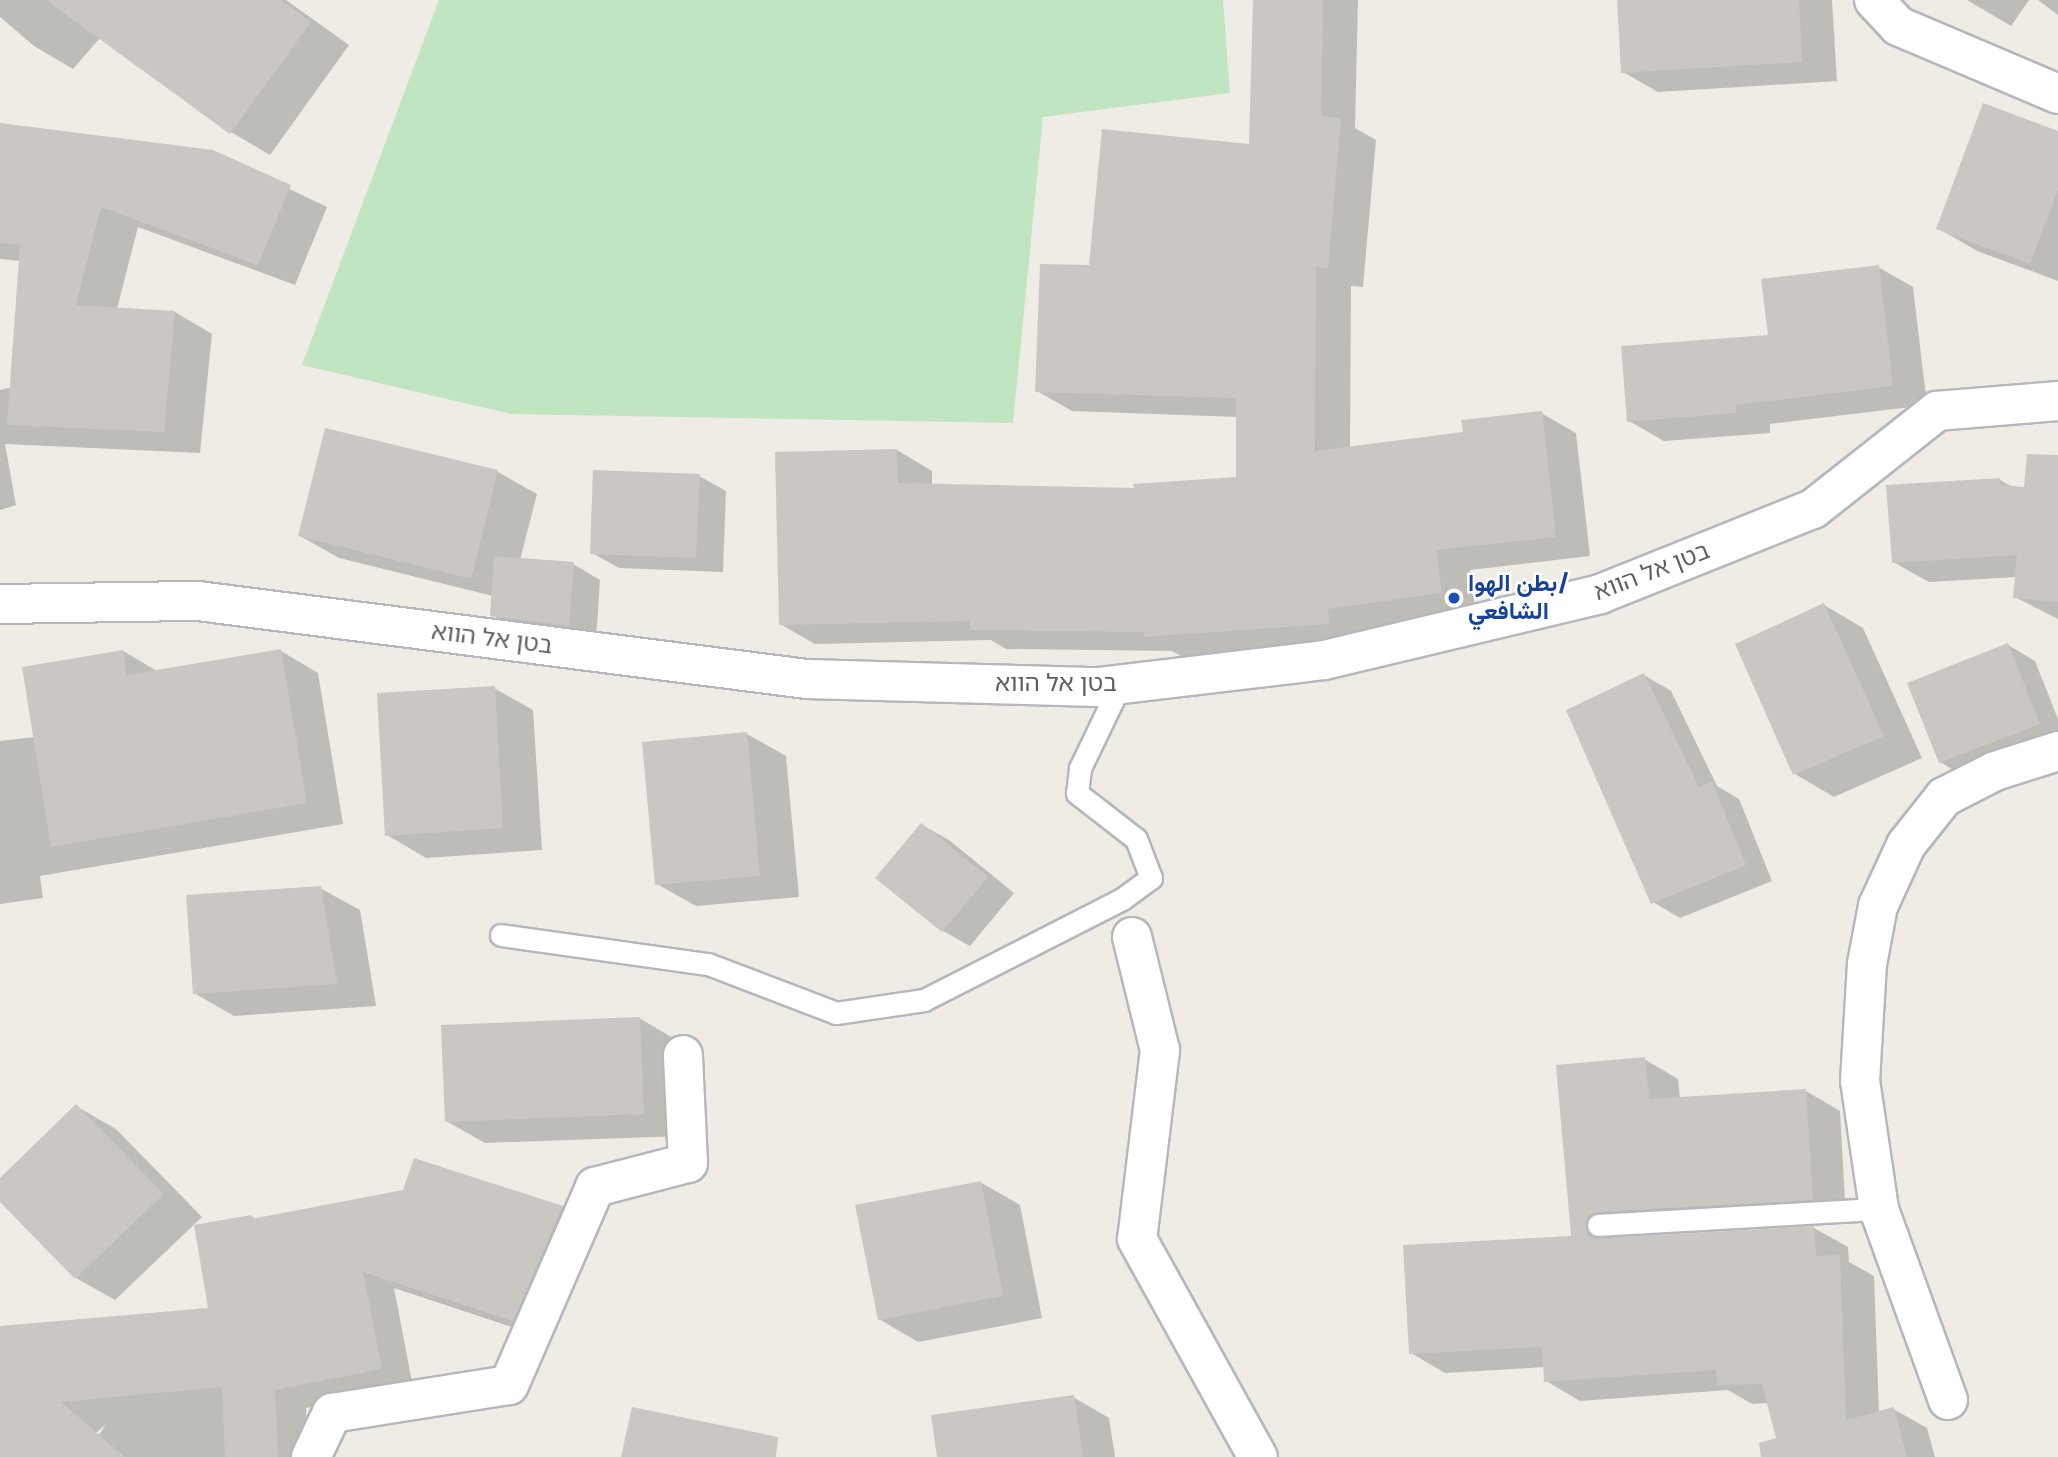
<!DOCTYPE html>
<html>
<head>
<meta charset="utf-8">
<style>
	body { margin:0 }
	#map { position:relative; width:2058px; height:1457px; overflow:hidden; background:#eeece4; font-family:"Fira Sans",Vazirmatn,"Noto Sans Hebrew",sans-serif }
	div>[style] { position:absolute }
	.green>* { inset:0; background:#c1e5c1 }
	.shadow>* { inset:0; background:#0003 }
	.building>* { inset:0; background:#cac7c2 }
	.roads { filter:drop-shadow(2px 0 #b5b7bb) drop-shadow(-2px 0 #b5b7bb) drop-shadow(0 2px #b5b7bb) drop-shadow(0 -2px #b5b7bb) }
	.lane>* { height:21px; margin:-10.5px; padding:0 10.5px; transform-origin:10.5px; border-radius:10.5px; background:#fff }
	.street>* { height:38px; margin:-19px; padding:0 19px; transform-origin:19px; border-radius:19px; background:#fff }
	.secondary>* { height:38px; margin:-19px; padding:0 19px; transform-origin:19px; border-radius:19px; background:#fff }
	.dots>* { width:19px; height:19px; translate:-50% -50%; box-sizing:border-box; border:4px solid #fff; border-radius:50% }
	span { translate:-50% -50%; white-space:nowrap; text-align:center; line-height:1.15; -webkit-text-stroke:5px #fff; paint-order:stroke }
	.street-label { font-size:24px; color:#5c6064 }
	.transit-label { font-size:24px; color:#164399; font-weight:700 }
	.left { translate:0 -50%; text-align:left }
</style>
</head>
<body>
<div id="map">
	<div class="green">
		<div style="clip-path:polygon(439px 0,1223px 0,1230px 93px,1043px 117px,1013px 423px,511px 414px,302px 365px)"></div>
	</div>
	<div class="shadow">
		<div style="clip-path:polygon(0 0,286px 0,349px 45px,270px 155px,231px 132px,101px 37px,73px 69px,34px 46px,0 17px)"></div>
		<div style="clip-path:polygon(1254px 0,1358px 0,1355px 128px,1376px 140px,1363px 287px,1351px 286px,1350px 448px,1465px 433px,1541px 413px,1576px 433px,1590px 556px,1470px 570px,1476px 613px,1362px 629px,1363px 643px,1181px 656px,1172px 651px,1006px 649px,991px 640px,815px 644px,780px 624px,897px 450px,932px 471px,932px 486px,1136px 490px,1237px 479px,1238px 417px,1072px 411px,1037px 391px,1091px 267px,1251px 146px)"></div>
		<div style="clip-path:polygon(1619px 0,1832px 0,1837px 81px,1658px 92px,1623px 72px)"></div>
		<div style="clip-path:polygon(1967px 0,2029px 0,2011px 26px)"></div>
		<div style="clip-path:polygon(2038px 0,2058px 0,2058px 15px)"></div>
		<div style="clip-path:polygon(0 125px,212px 152px,327px 207px,295px 285px,138px 227px,117px 309px,175px 312px,212px 334px,200px 453px,5px 444px,16px 505px,0 510px,0 390px,12px 387px,21px 261px,0 259px)"></div>
		<div style="clip-path:polygon(2058px 133px,2058px 281px,1977px 251px,1938px 228px)"></div>
		<div style="clip-path:polygon(1878px 267px,1913px 287px,1927px 405px,1770px 424px,1770px 433px,1664px 441px,1629px 421px)"></div>
		<div style="clip-path:polygon(498px 472px,537px 494px,520px 560px,573px 564px,600px 580px,596px 641px,519px 631px,492px 615px,493px 596px,339px 558px,300px 536px)"></div>
		<div style="clip-path:polygon(699px 476px,726px 491px,723px 572px,619px 568px,592px 553px)"></div>
		<div style="clip-path:polygon(2000px 480px,2014px 488px,2058px 492px,2058px 619px,2015px 597px,2017px 577px,1929px 582px,1893px 562px)"></div>
		<div style="clip-path:polygon(1824px 605px,1863px 628px,1922px 758px,1834px 797px,1795px 774px)"></div>
		<div style="clip-path:polygon(2008px 645px,2035px 661px,2058px 719px,2058px 742px,1967px 778px,1940px 762px)"></div>
		<div style="clip-path:polygon(123px 651px,157px 671px,281px 651px,318px 673px,343px 824px,40px 876px,43px 898px,0 904px,0 741px,35px 737px)"></div>
		<div style="clip-path:polygon(1644px 675px,1671px 691px,1717px 786px,1739px 799px,1772px 881px,1680px 918px,1653px 902px)"></div>
		<div style="clip-path:polygon(494px 688px,533px 710px,542px 850px,426px 858px,387px 835px)"></div>
		<div style="clip-path:polygon(747px 734px,786px 756px,799px 897px,696px 906px,657px 884px)"></div>
		<div style="clip-path:polygon(922px 825px,949px 840px,1014px 893px,970px 946px,943px 931px)"></div>
		<div style="clip-path:polygon(320px 888px,360px 910px,376px 1006px,234px 1016px,194px 993px)"></div>
		<div style="clip-path:polygon(639px 1018px,678px 1041px,682px 1136px,485px 1143px,446px 1121px)"></div>
		<div style="clip-path:polygon(1644px 1059px,1678px 1079px,1680px 1099px,1806px 1091px,1840px 1111px,1846px 1218px,1632px 1231px,1619px 1239px,1814px 1228px,1848px 1247px,1849px 1262px,1874px 1276px,1879px 1413px,1893px 1409px,1927px 1428px,1935px 1457px,1783px 1457px,1769px 1403px,1752px 1404px,1728px 1390px,1580px 1401px,1546px 1381px,1545px 1367px,1445px 1373px,1411px 1353px,1573px 1237px)"></div>
		<div style="clip-path:polygon(76px 1106px,116px 1129px,202px 1217px,115px 1300px,76px 1278px,0 1200px,0 1180px)"></div>
		<div style="clip-path:polygon(980px 1182px,1020px 1205px,1042px 1318px,918px 1342px,879px 1319px)"></div>
		<div style="clip-path:polygon(562px 1208px,594px 1226px,545px 1338px,394px 1288px,413px 1387px,306px 1408px,308px 1457px,85px 1457px,106px 1424px,70px 1457px,0 1457px,0 1328px,210px 1310px,251px 1216px,257px 1220px)"></div>
		<div style="clip-path:polygon(1073px 1397px,1109px 1418px,1115px 1457px,939px 1457px)"></div>
	</div>
	<div class="building">
		<div style="clip-path:polygon(46px 0,281px 0,311px 22px,230px 134px)"></div>
		<div style="clip-path:polygon(1253px 0,1323px 0,1321px 116px,1341px 118px,1328px 268px,1316px 267px,1315px 451px,1463px 432px,1461px 420px,1542px 411px,1556px 537px,1436px 550px,1442px 593px,1328px 609px,1329px 624px,1144px 637px,1144px 632px,970px 630px,970px 621px,779px 625px,775px 452px,897px 449px,898px 483px,1134px 488px,1133px 484px,1236px 477px,1236px 398px,1035px 392px,1040px 264px,1089px 265px,1102px 129px,1249px 144px)"></div>
		<div style="clip-path:polygon(1617px 0,1799px 0,1802px 62px,1621px 73px)"></div>
		<div style="clip-path:polygon(1983px 103px,2058px 131px,2058px 190px,2030px 264px,1936px 229px)"></div>
		<div style="clip-path:polygon(0 123px,213px 150px,291px 185px,258px 265px,101px 207px,76px 305px,175px 311px,164px 432px,7px 425px,20px 245px,0 243px)"></div>
		<div style="clip-path:polygon(1879px 265px,1893px 386px,1736px 405px,1736px 413px,1627px 422px,1621px 346px,1768px 335px,1761px 279px)"></div>
		<div style="clip-path:polygon(325px 428px,498px 470px,471px 579px,298px 536px)"></div>
		<div style="clip-path:polygon(2027px 454px,2058px 455px,2058px 602px,2013px 598px,2017px 555px,1892px 563px,1886px 485px,2000px 478px,2001px 485px,2024px 487px)"></div>
		<div style="clip-path:polygon(593px 470px,700px 474px,696px 558px,590px 554px)"></div>
		<div style="clip-path:polygon(494px 556px,574px 562px,569px 626px,490px 616px)"></div>
		<div style="clip-path:polygon(1824px 603px,1884px 736px,1793px 775px,1735px 644px)"></div>
		<div style="clip-path:polygon(2008px 643px,2040px 724px,1939px 763px,1907px 683px)"></div>
		<div style="clip-path:polygon(281px 649px,307px 803px,51px 847px,22px 667px,123px 650px,127px 675px)"></div>
		<div style="clip-path:polygon(1644px 673px,1699px 787px,1712px 781px,1746px 865px,1651px 904px,1566px 710px)"></div>
		<div style="clip-path:polygon(495px 686px,503px 828px,385px 836px,377px 693px)"></div>
		<div style="clip-path:polygon(747px 732px,760px 876px,655px 885px,642px 742px)"></div>
		<div style="clip-path:polygon(921px 823px,988px 877px,942px 932px,875px 878px)"></div>
		<div style="clip-path:polygon(321px 886px,337px 984px,193px 994px,186px 895px)"></div>
		<div style="clip-path:polygon(640px 1017px,644px 1114px,445px 1122px,441px 1025px)"></div>
		<div style="clip-path:polygon(1645px 1057px,1649px 1099px,1806px 1089px,1813px 1200px,1597px 1212px,1587px 1219px,1587px 1232px,1599px 1238px,1814px 1226px,1816px 1256px,1840px 1255px,1846px 1420px,1894px 1407px,1907px 1457px,1761px 1457px,1759px 1443px,1776px 1438px,1762px 1384px,1717px 1385px,1716px 1370px,1544px 1382px,1542px 1347px,1409px 1354px,1403px 1245px,1571px 1236px,1556px 1065px)"></div>
		<div style="clip-path:polygon(76px 1104px,164px 1194px,75px 1279px,0 1202px,0 1178px)"></div>
		<div style="clip-path:polygon(414px 1158px,563px 1206px,513px 1321px,363px 1272px,382px 1369px,275px 1390px,278px 1457px,225px 1457px,222px 1387px,61px 1402px,125px 1457px,0 1457px,0 1326px,208px 1308px,194px 1225px,251px 1215px,252px 1219px,403px 1190px)"></div>
		<div style="clip-path:polygon(981px 1181px,1003px 1296px,878px 1320px,855px 1205px)"></div>
		<div style="clip-path:polygon(1074px 1395px,1083px 1457px,937px 1457px,931px 1415px)"></div>
		<div style="clip-path:polygon(632px 1407px,778px 1437px,776px 1457px,621px 1457px)"></div>
	</div>
	<div class="roads">
		<div class="lane">
			<div style="left:501px;top:935px;width:209px;rotate:8deg"></div>
			<div style="left:708px;top:964px;width:137px;rotate:20.9deg"></div>
			<div style="left:836px;top:1013px;width:89px;rotate:-8.4deg"></div>
			<div style="left:924px;top:1000px;width:222px;rotate:-27deg"></div>
			<div style="left:1122px;top:899px;width:36px;rotate:-36deg"></div>
			<div style="left:1151px;top:878px;width:42px;rotate:-111deg"></div>
			<div style="left:1136px;top:839px;width:75px;rotate:-142.1deg"></div>
			<div style="left:1077px;top:793px;width:25px;rotate:-83deg"></div>
			<div style="left:1080px;top:768px;width:92px;rotate:-64.3deg"></div>
			<div style="left:1598px;top:1225px;width:281px;rotate:-3.3deg"></div>
		</div>
		<div class="street">
			<div style="left:1874px;top:0;width:35px;rotate:47deg"></div>
			<div style="left:1898px;top:26px;width:174px;rotate:23deg"></div>
			<div style="left:1132px;top:937px;width:116px;rotate:76.1deg"></div>
			<div style="left:1160px;top:1050px;width:190px;rotate:96.9deg"></div>
			<div style="left:1137px;top:1239px;width:249px;rotate:61deg"></div>
			<div style="left:1948px;top:1400px;width:203px;rotate:-109.9deg"></div>
			<div style="left:1879px;top:1209px;width:129px;rotate:-98.4deg"></div>
			<div style="left:1860px;top:1081px;width:117px;rotate:-86.6deg"></div>
			<div style="left:1867px;top:964px;width:59px;rotate:-79.3deg"></div>
			<div style="left:1878px;top:906px;width:67px;rotate:-65.3deg"></div>
			<div style="left:1906px;top:845px;width:61px;rotate:-51.6deg"></div>
			<div style="left:1944px;top:797px;width:57px;rotate:-27deg"></div>
			<div style="left:1995px;top:771px;width:66px;rotate:-17.6deg"></div>
			<div style="left:311px;top:1457px;width:49px;rotate:-64.5deg"></div>
			<div style="left:332px;top:1413px;width:179px;rotate:-9deg"></div>
			<div style="left:509px;top:1385px;width:216px;rotate:-66.5deg"></div>
			<div style="left:595px;top:1187px;width:96px;rotate:-14.5deg"></div>
			<div style="left:688px;top:1163px;width:108px;rotate:-92.7deg"></div>
		</div>
		<div class="secondary">
			<div style="left:0;top:604px;width:198px;rotate:-0.9deg"></div>
			<div style="left:198px;top:601px;width:614px;rotate:7.3deg"></div>
			<div style="left:807px;top:679px;width:291px;rotate:1.6deg"></div>
			<div style="left:1098px;top:687px;width:228px;rotate:-6.8deg"></div>
			<div style="left:1324px;top:660px;width:284px;rotate:-13.4deg"></div>
			<div style="left:1600px;top:594px;width:229px;rotate:-21.8deg"></div>
			<div style="left:1813px;top:509px;width:158px;rotate:-38.3deg"></div>
			<div style="left:1937px;top:411px;width:121px;rotate:-4.7deg"></div>
		</div>
	</div>
	<div class="dots">
		<div style="left:1454px;top:598px;background:#1a4fb4"></div>
	</div>
	<div class="street-label">
		<span style="left:1652px;top:572px;rotate:-21deg">בטן אל הווא</span>
		<span style="left:492px;top:639px;rotate:7deg">בטן אל הווא</span>
		<span style="left:1056px;top:684px">בטן אל הווא</span>
	</div>
	<div class="transit-label">
		<span class="left" style="left:1468px;top:598px">بطن الهوا/<br>الشافعي</span>
	</div>
</div>
</body>
</html>
